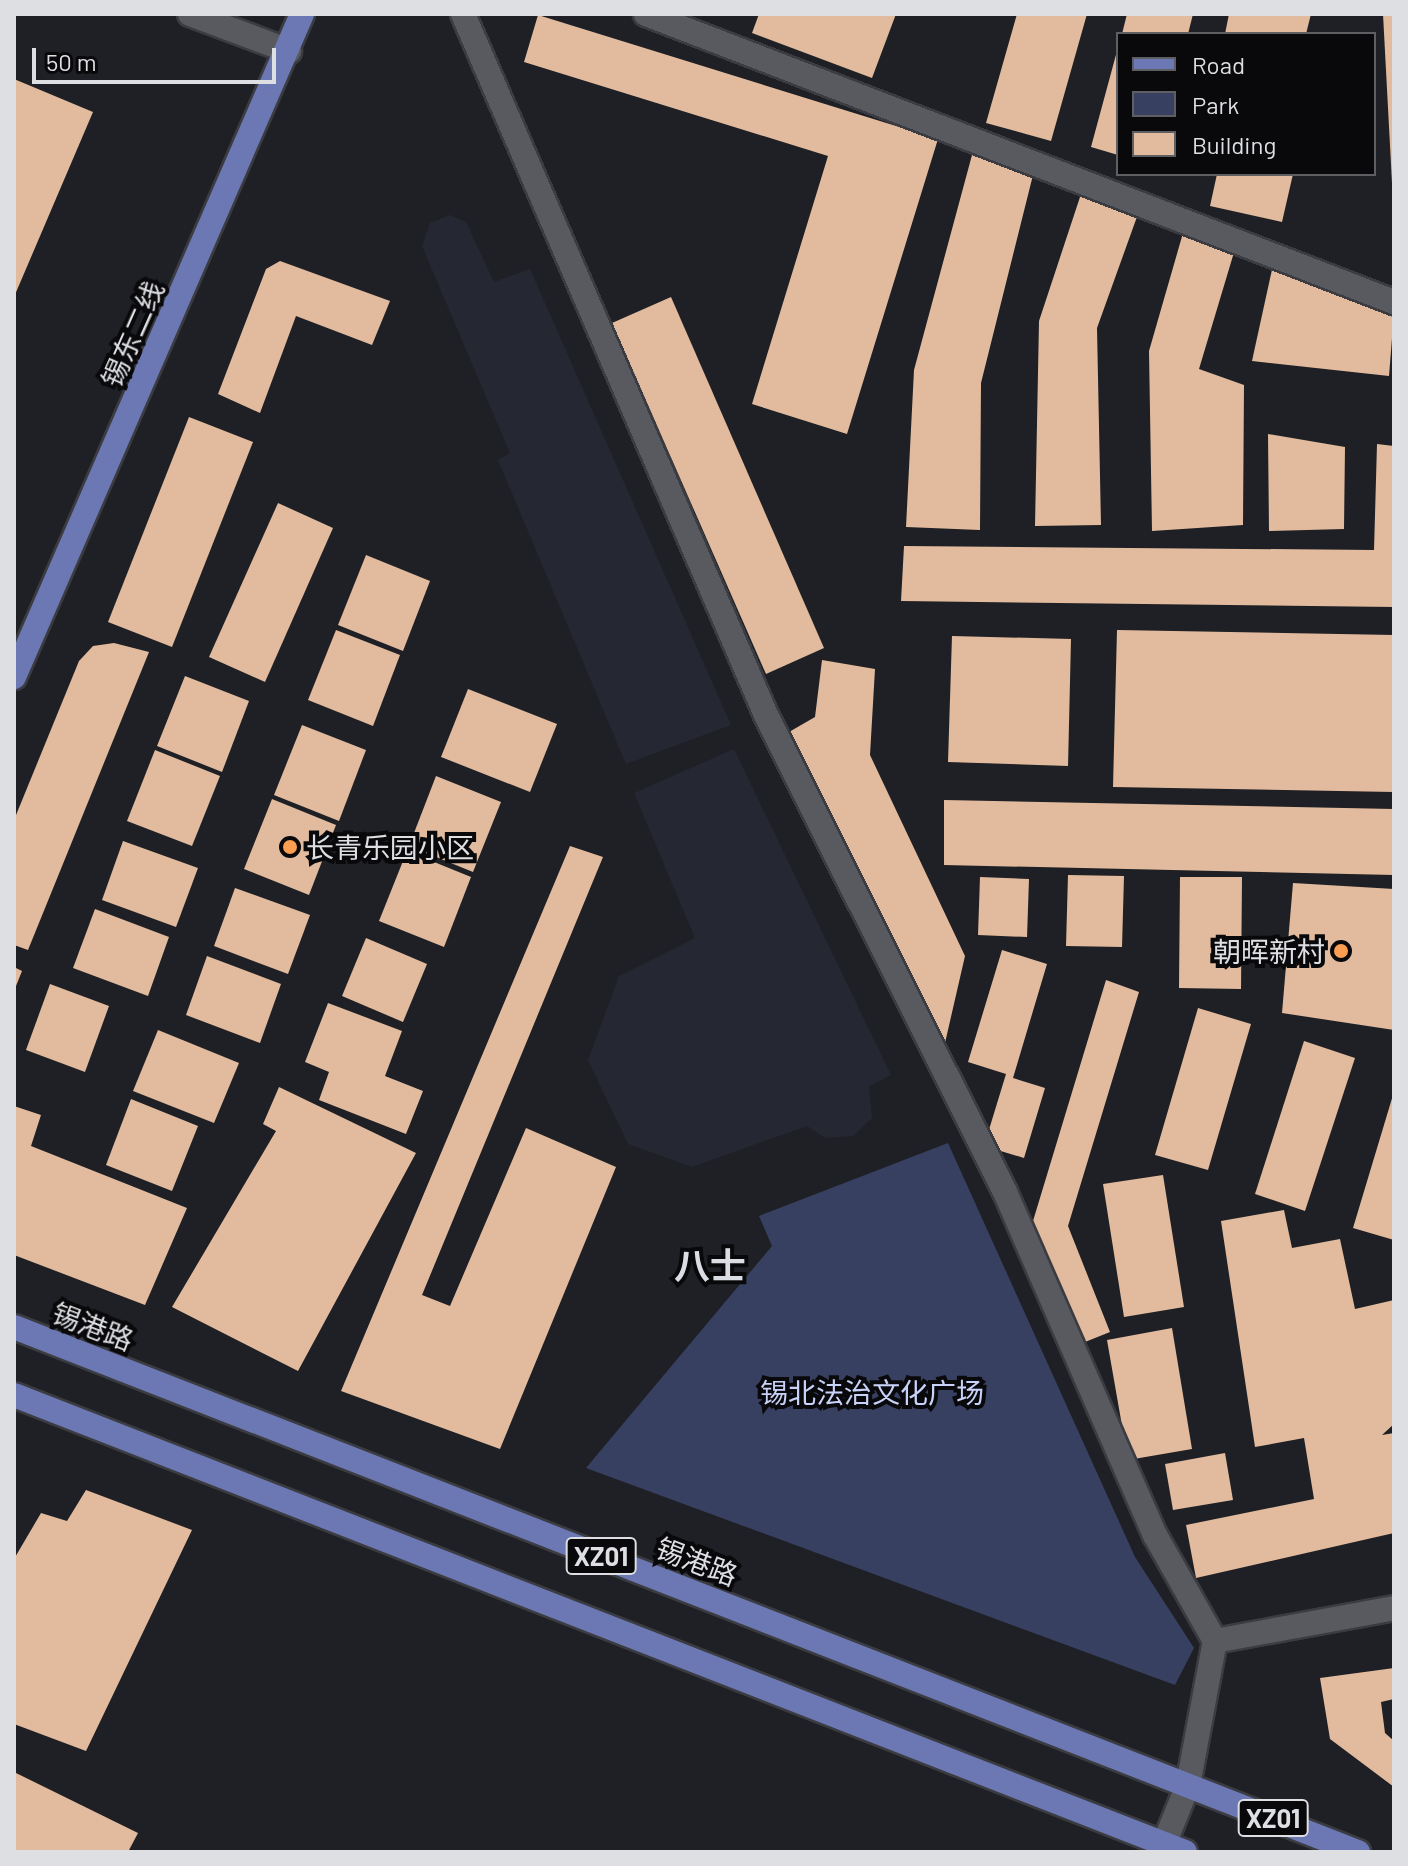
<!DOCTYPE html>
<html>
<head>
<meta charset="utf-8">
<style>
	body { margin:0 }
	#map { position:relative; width:1408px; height:1866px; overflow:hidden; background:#1e2025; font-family:Barlow,"Noto Sans SC",sans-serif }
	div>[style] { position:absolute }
	.built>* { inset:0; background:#252732 }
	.green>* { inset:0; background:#384061 }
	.building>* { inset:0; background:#e2bb9e }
	.roads { filter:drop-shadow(2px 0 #3b3c41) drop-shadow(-2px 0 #3b3c41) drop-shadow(0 2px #3b3c41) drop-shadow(0 -2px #3b3c41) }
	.minor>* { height:24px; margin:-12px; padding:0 12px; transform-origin:12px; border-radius:12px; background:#585a60 }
	.major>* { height:24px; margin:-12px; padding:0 12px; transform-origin:12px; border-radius:12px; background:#6b78b3 }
	.dots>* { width:22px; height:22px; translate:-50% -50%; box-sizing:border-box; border:4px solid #09090c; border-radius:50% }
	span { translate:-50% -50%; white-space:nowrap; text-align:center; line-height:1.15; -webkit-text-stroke:8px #09090c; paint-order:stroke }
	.shield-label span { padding:2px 6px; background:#09090c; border:2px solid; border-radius:6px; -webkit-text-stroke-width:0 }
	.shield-label { font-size:26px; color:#dedfe2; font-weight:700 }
	.street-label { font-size:28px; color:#dedfe2 }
	.poi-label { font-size:28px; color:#dedfe2 }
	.left { translate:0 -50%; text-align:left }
	.right { translate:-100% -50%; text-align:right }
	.park-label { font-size:28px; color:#c8d2f8 }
	.district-label { font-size:36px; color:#dadde4; font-weight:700 }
	.frame { position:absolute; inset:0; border:16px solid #dedfe2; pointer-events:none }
	.legend { position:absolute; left:1116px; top:32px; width:260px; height:144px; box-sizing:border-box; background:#09090c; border:2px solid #5e5f62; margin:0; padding:10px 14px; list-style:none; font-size:24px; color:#dedfe2 }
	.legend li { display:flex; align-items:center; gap:16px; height:40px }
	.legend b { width:40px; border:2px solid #5e5f62 }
	.scale { position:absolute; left:32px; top:48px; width:244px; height:36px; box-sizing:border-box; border:4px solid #dedfe2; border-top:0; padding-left:10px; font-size:24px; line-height:28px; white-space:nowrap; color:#dedfe2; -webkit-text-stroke:6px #09090c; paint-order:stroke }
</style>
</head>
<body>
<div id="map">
	<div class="built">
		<div style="clip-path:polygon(450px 215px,466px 222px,494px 282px,530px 269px,731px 725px,626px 764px,498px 460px,510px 453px,422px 246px,430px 223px)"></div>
		<div style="clip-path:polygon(734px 749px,891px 1075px,869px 1086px,872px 1118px,853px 1136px,825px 1138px,807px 1126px,692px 1167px,628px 1144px,588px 1060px,619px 976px,695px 938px,634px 793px)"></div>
	</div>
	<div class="green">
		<div style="clip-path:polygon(948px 1143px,1135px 1557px,1194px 1648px,1175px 1685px,586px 1468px,772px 1246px,759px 1216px)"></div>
	</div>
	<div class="building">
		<div style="clip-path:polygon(759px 14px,896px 14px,872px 78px,752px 33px)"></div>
		<div style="clip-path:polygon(1017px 14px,1087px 14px,1051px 141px,986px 123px)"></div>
		<div style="clip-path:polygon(1127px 14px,1193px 14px,1188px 34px,1122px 34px)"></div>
		<div style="clip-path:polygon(1229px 14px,1311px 14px,1306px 34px,1225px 34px)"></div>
		<div style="clip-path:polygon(1383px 14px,1394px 14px,1394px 183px,1392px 183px)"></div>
		<div style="clip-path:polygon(538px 15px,938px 139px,847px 434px,752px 404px,828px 156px,524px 62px)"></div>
		<div style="clip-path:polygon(1117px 51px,1118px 51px,1118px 155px,1091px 147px)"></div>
		<div style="clip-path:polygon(14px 79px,93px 112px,14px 297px)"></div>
		<div style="clip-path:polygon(972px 155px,1033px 175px,981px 383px,980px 530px,906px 527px,914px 370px)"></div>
		<div style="clip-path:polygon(1217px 174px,1293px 174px,1282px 222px,1210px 206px)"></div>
		<div style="clip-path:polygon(1081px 194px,1138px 214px,1097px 328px,1101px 525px,1035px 526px,1039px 321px)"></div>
		<div style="clip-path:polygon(1183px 233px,1235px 249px,1199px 369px,1244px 385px,1243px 525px,1152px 531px,1149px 351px)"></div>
		<div style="clip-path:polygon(280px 261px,390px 301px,372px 345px,296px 316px,260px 413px,218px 394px,266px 269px)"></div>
		<div style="clip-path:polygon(1273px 265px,1394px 313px,1389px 376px,1252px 361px)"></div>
		<div style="clip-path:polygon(671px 297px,824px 648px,766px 674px,612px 323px)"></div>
		<div style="clip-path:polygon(189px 417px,253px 442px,172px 647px,108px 622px)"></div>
		<div style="clip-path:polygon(1268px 434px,1345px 447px,1344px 529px,1269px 531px)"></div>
		<div style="clip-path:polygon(1377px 444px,1394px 446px,1394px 607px,901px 601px,904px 546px,1374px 550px)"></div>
		<div style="clip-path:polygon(278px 503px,333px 528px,265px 682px,209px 657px)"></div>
		<div style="clip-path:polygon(366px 555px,430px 581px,403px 651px,338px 625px)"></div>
		<div style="clip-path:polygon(336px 630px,400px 655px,373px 726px,308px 700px)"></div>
		<div style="clip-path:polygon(1117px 630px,1394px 635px,1394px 792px,1113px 787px)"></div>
		<div style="clip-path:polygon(952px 636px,1071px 639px,1068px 766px,948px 762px)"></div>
		<div style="clip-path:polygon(114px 643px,149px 652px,28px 950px,14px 945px,14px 820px,79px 661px,93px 646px)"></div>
		<div style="clip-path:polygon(822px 660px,875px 669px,870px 755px,965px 956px,945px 1043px,789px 732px,815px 717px)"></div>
		<div style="clip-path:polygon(185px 676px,249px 701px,222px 772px,157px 746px)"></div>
		<div style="clip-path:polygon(468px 689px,557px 724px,530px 792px,441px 757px)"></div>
		<div style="clip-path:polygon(302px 725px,366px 750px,339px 821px,274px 795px)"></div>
		<div style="clip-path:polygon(155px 750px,220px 776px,192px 846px,127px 821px)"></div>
		<div style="clip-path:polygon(436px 776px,501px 802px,473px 872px,409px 846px)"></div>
		<div style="clip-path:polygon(272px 799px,336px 825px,309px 895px,244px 869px)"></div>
		<div style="clip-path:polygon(944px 800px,1394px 809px,1394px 875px,944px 865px)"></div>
		<div style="clip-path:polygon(123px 841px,198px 868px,176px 927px,102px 900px)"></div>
		<div style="clip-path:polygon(570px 846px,603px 857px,422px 1295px,450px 1306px,526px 1128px,616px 1167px,500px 1449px,341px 1391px)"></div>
		<div style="clip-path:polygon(407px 851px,471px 877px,444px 947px,379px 921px)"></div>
		<div style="clip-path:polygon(1068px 875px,1124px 876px,1122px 947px,1066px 946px)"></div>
		<div style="clip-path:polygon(980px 877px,1029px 879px,1027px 937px,978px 935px)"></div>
		<div style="clip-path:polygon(1180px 877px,1242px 877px,1241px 989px,1179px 988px)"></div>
		<div style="clip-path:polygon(1293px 883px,1394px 889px,1394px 1030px,1282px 1013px)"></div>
		<div style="clip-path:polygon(235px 888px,310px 915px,288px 974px,214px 946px)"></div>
		<div style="clip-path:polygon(95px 909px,169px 937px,148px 996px,73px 968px)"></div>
		<div style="clip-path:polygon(366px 938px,427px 964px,403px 1022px,342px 996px)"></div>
		<div style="clip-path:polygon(1002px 950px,1047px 964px,1013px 1078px,1045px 1088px,1024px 1158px,984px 1146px,1006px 1074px,968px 1062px)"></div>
		<div style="clip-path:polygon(207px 956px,281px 984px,260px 1043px,186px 1015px)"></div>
		<div style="clip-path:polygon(14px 967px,22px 971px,14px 991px)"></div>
		<div style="clip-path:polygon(1106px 980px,1139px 992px,1068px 1226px,1110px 1332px,1080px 1344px,1033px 1221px)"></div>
		<div style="clip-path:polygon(50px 984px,109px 1006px,85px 1072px,26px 1050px)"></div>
		<div style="clip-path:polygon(328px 1003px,402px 1031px,385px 1076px,423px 1091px,406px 1134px,319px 1100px,329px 1072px,305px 1062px)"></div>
		<div style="clip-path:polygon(1198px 1008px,1251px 1024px,1208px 1170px,1155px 1155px)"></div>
		<div style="clip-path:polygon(158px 1030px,239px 1063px,214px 1123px,133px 1091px)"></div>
		<div style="clip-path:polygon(1304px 1041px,1355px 1058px,1305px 1211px,1255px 1194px)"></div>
		<div style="clip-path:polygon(279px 1087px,416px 1153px,298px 1371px,172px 1307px,276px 1131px,263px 1124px)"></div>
		<div style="clip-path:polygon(1393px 1095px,1394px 1095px,1394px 1240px,1353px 1228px)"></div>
		<div style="clip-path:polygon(131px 1099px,198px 1126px,172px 1191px,106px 1165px)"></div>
		<div style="clip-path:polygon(14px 1106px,41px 1115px,31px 1146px,187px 1208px,145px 1305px,14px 1255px)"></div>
		<div style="clip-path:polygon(1163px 1175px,1184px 1307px,1124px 1317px,1103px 1184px)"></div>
		<div style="clip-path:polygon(1284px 1210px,1292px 1248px,1340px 1239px,1355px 1309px,1394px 1300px,1394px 1424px,1382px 1435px,1394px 1433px,1394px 1533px,1196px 1578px,1186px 1525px,1314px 1499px,1304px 1438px,1255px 1447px,1221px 1221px)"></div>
		<div style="clip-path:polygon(1172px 1328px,1192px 1449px,1128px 1460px,1107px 1340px)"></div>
		<div style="clip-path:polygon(1225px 1453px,1233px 1500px,1173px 1510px,1165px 1464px)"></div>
		<div style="clip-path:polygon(86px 1490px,192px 1530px,86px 1751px,14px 1724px,14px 1559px,41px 1513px,67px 1521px)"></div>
		<div style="clip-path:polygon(1394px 1668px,1394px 1699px,1381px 1702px,1385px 1733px,1394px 1741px,1394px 1787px,1330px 1739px,1320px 1678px)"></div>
		<div style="clip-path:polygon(16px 1773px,138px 1833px,128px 1852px,14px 1852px)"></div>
	</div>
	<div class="roads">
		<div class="minor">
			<div style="left:190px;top:14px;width:106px;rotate:20.5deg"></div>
			<div style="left:463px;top:14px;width:764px;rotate:66.62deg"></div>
			<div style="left:766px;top:715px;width:534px;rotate:63.39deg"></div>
			<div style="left:1005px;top:1192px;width:374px;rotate:66.4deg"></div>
			<div style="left:1155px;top:1535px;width:122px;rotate:60.5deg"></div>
			<div style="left:646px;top:14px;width:802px;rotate:21.06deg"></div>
			<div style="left:1164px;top:1844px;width:64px;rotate:-67.9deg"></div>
			<div style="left:1188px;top:1785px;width:147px;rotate:-79.4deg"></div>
			<div style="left:1215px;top:1641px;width:182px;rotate:-10.4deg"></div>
		</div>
		<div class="major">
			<div style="left:14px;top:677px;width:723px;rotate:-66.52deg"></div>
			<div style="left:14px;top:1327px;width:1443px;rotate:21.34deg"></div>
			<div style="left:14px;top:1395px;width:1257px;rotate:21.32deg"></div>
		</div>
	</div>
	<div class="dots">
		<div style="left:290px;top:847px;background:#fb9e51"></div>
		<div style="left:1341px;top:951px;background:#fb9e51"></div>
	</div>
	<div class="shield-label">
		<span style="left:601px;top:1556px">XZ01</span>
		<span style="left:1273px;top:1818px">XZ01</span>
	</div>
	<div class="street-label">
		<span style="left:132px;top:334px;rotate:-66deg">锡东二线</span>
		<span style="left:93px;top:1326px;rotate:21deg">锡港路</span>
		<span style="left:697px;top:1561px;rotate:21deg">锡港路</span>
	</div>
	<div class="poi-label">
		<span class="left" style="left:306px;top:847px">长青乐园小区</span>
		<span class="right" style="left:1325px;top:951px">朝晖新村</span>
	</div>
	<div class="park-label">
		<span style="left:872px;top:1392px">锡北法治文化广场</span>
	</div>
	<div class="district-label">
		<span style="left:710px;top:1265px">八士</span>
	</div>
	<div class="frame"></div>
	<ul class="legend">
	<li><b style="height:10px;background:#6b78b3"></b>Road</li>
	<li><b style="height:22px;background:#384061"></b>Park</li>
	<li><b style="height:22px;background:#e2bb9e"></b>Building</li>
	</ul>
	<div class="scale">50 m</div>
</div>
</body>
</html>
